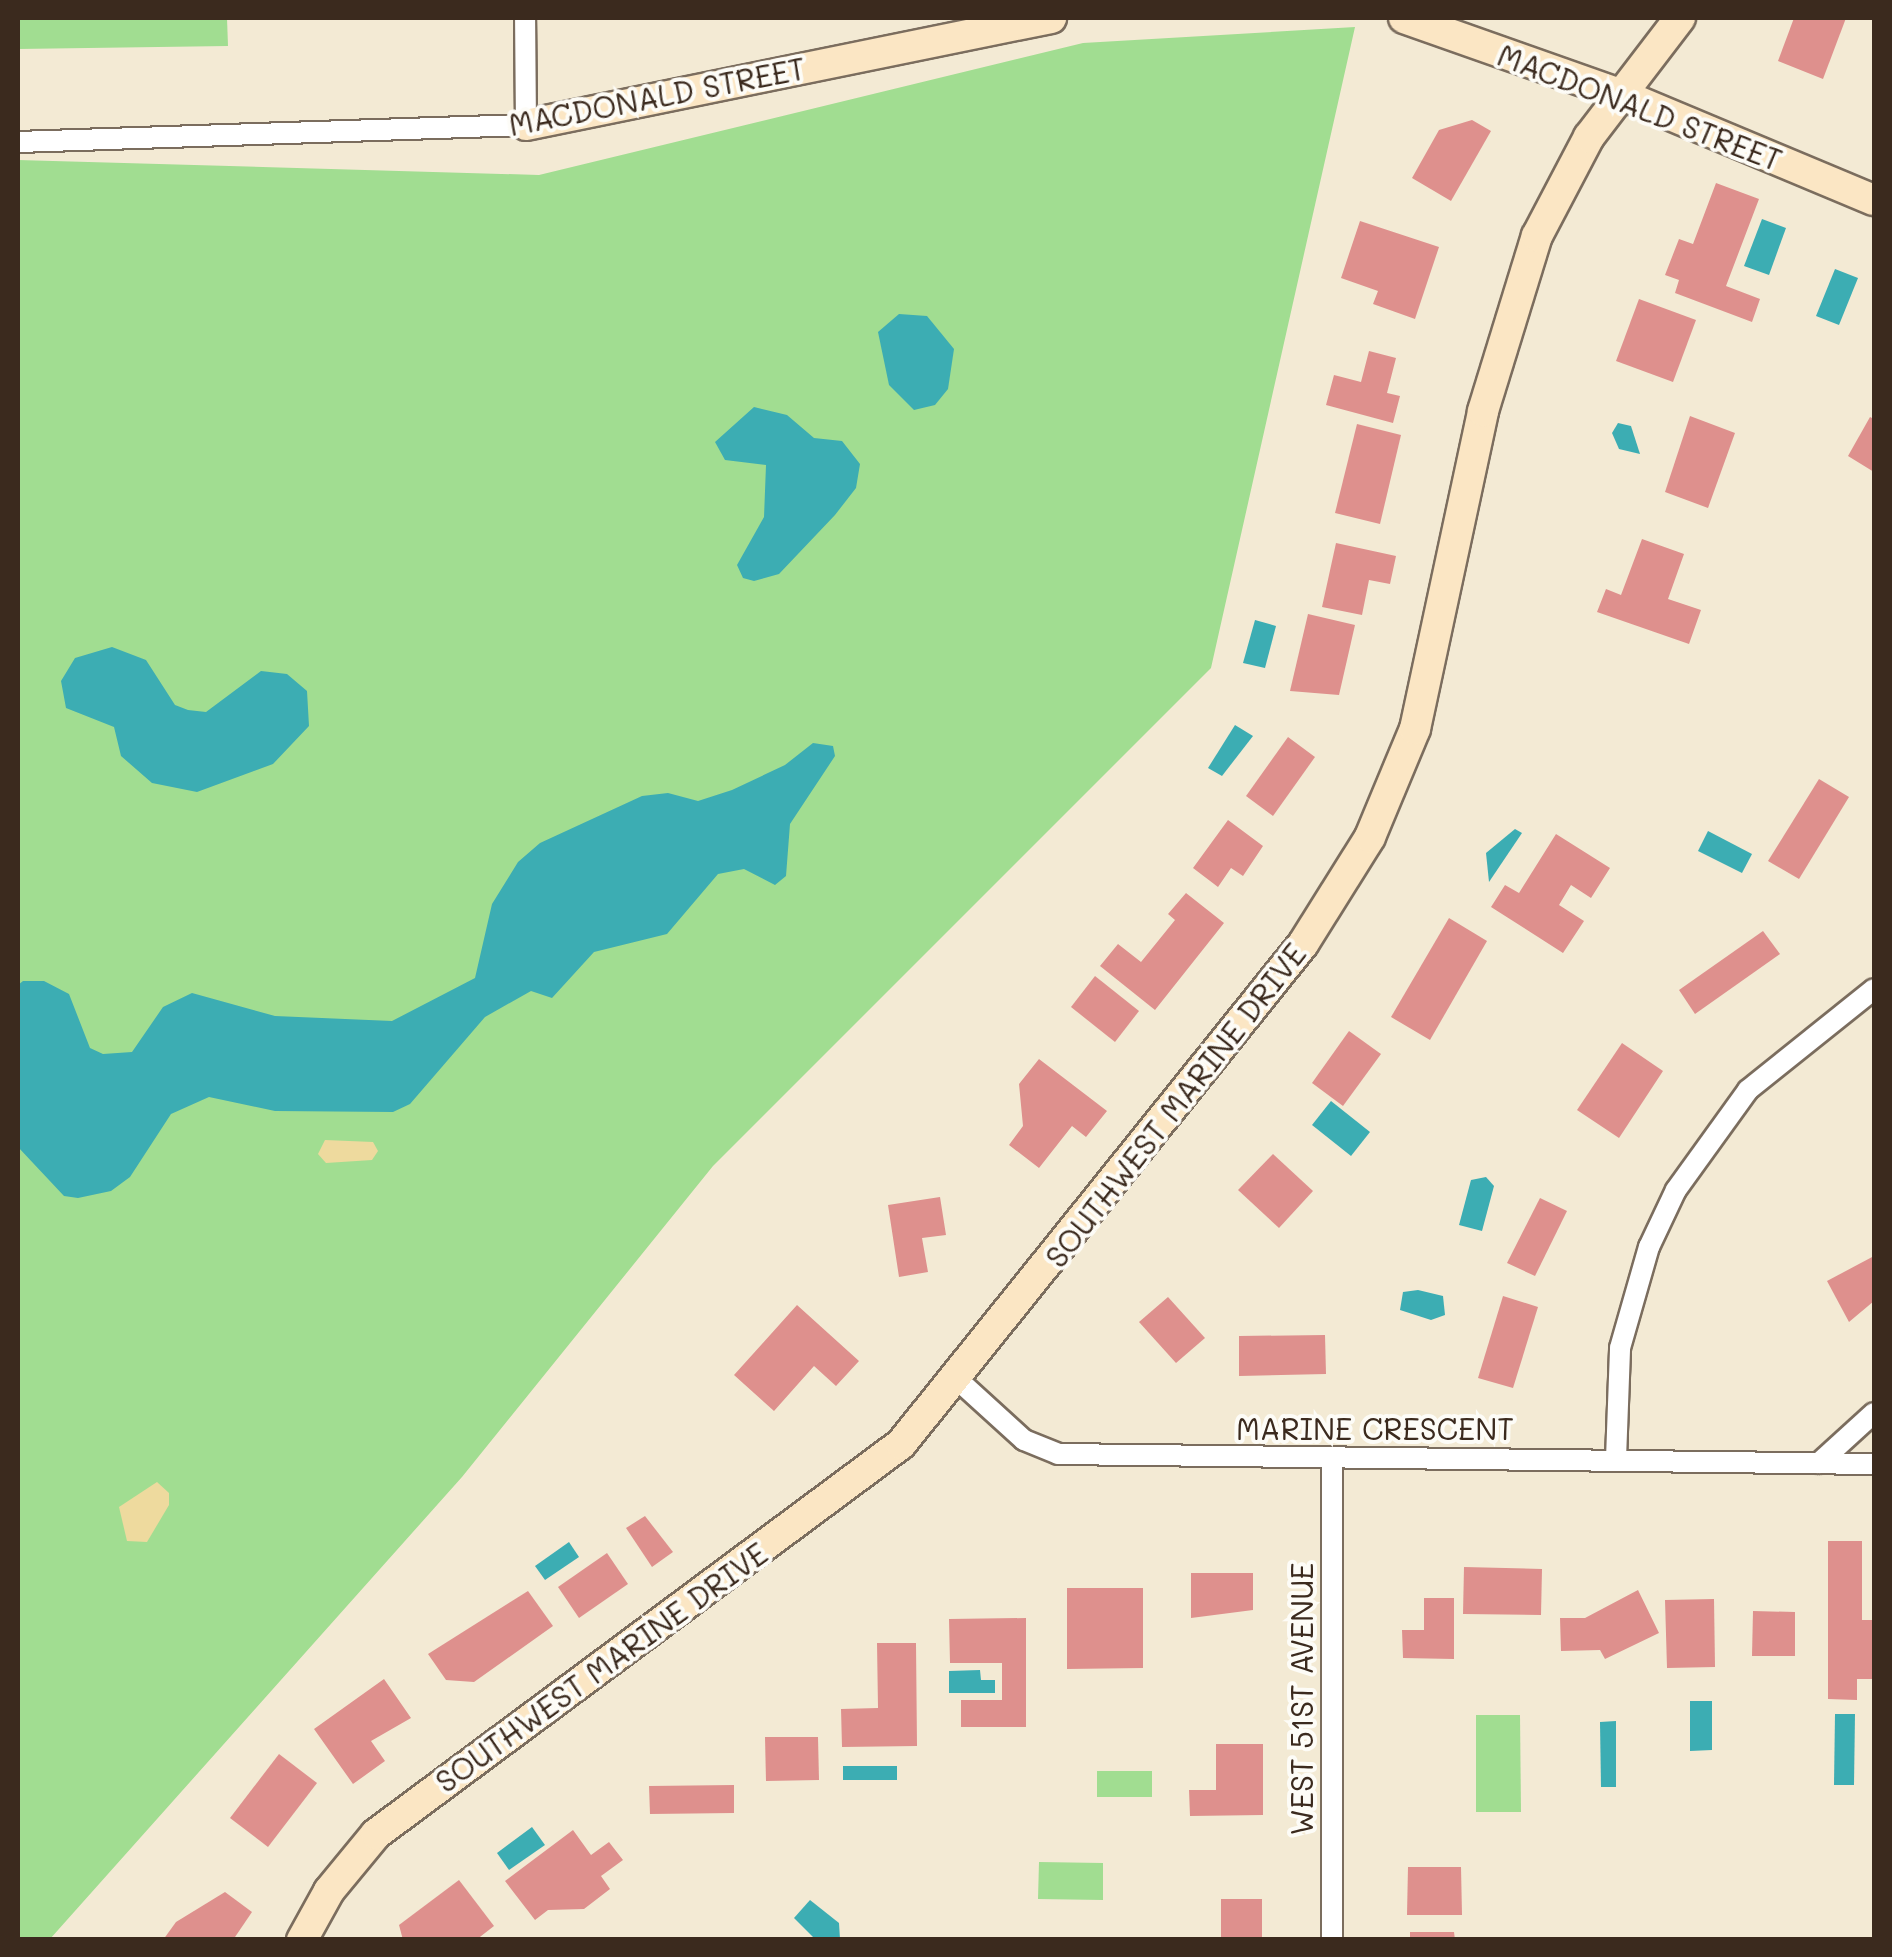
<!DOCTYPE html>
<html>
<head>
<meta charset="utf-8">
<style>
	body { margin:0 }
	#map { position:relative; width:1892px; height:1957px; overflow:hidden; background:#f3ead4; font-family:Mali,sans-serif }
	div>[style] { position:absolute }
	.green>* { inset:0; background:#a1dd91 }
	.sand>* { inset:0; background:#eeda9e }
	.water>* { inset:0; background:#3cadb3 }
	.building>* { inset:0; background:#de908d }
	.roads { filter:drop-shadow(2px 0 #7b6d5e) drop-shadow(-2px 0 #7b6d5e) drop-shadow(0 2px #7b6d5e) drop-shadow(0 -2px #7b6d5e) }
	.street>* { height:20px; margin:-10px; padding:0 10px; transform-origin:10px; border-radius:10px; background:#fff }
	.secondary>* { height:30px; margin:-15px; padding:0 15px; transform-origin:15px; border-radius:15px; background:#fbe6c4 }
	span { translate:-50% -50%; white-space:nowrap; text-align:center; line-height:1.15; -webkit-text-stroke:8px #fdfcf7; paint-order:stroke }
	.street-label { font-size:30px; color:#3b2a1e }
	.frame { position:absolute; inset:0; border:20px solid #3b2a1e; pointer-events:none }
</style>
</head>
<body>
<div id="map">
	<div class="green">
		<div style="clip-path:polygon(18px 18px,227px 18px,228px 46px,18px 49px)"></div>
		<div style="clip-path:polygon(1355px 27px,1211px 668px,713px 1166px,462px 1477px,50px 1939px,18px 1939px,18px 160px,539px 175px,1083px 43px)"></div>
		<div style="clip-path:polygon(1476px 1715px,1520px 1715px,1521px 1812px,1476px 1812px)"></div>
		<div style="clip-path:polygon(1097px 1771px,1152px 1771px,1152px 1797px,1097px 1797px)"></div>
		<div style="clip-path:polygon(1039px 1862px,1103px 1863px,1103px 1900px,1038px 1899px)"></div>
	</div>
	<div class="sand">
		<div style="clip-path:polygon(325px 1140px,373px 1142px,378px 1151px,372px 1160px,326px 1163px,318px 1154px)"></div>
		<div style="clip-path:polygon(157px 1482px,169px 1493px,169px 1505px,147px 1542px,127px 1541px,119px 1507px)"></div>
	</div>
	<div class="water">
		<div style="clip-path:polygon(1762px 219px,1786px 228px,1769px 275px,1744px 266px)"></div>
		<div style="clip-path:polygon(1835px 269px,1858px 278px,1839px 325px,1816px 316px)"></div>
		<div style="clip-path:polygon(899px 314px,927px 316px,954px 349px,948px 389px,935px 405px,914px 410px,889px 385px,878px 332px)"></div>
		<div style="clip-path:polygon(754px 407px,787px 415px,814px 438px,842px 441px,860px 464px,856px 488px,835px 515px,779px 574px,754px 581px,743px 578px,737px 565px,764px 517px,766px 465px,725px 460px,715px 442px)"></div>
		<div style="clip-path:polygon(1618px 423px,1631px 426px,1640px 454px,1619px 449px,1612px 433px)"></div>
		<div style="clip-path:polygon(1255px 620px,1276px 626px,1265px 668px,1243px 663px)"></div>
		<div style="clip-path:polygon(112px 647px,146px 660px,175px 705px,188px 710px,206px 712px,261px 671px,287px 674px,307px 691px,309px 726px,273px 764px,197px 792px,152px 783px,121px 756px,114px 727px,66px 708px,61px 681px,75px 658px)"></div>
		<div style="clip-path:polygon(1235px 725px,1253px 736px,1222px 776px,1208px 768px)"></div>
		<div style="clip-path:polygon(813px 743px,833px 746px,835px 756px,790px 824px,786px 876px,775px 885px,744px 869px,718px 874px,667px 934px,594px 952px,552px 998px,531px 991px,485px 1017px,410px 1104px,393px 1112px,275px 1111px,209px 1097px,171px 1114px,130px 1177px,111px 1191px,78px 1198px,64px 1196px,18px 1147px,18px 985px,23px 981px,44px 981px,69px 994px,90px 1048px,103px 1054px,132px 1052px,163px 1007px,192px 993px,275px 1016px,392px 1021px,475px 978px,492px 904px,518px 862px,540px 843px,642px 796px,668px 793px,698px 801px,732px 790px,785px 765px)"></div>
		<div style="clip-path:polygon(1515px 829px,1522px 833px,1489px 882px,1486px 853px)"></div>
		<div style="clip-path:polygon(1708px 831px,1752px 854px,1742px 873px,1698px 851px)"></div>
		<div style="clip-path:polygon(1331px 1101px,1370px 1132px,1351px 1156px,1312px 1125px)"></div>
		<div style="clip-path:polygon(1486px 1177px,1494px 1186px,1482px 1231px,1459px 1225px,1471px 1180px)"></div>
		<div style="clip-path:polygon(1418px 1290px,1443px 1296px,1445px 1315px,1431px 1320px,1400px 1310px,1403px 1292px)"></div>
		<div style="clip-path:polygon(569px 1542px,579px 1557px,545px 1580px,535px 1566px)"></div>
		<div style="clip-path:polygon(980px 1670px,981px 1680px,995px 1680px,995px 1693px,949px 1693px,949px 1671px)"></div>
		<div style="clip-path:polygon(1690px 1701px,1712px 1701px,1712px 1750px,1690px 1751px)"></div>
		<div style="clip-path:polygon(1835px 1714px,1855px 1714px,1854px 1785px,1834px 1785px)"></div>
		<div style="clip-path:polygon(1616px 1721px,1616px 1787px,1601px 1787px,1600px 1722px)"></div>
		<div style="clip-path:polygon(843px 1766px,897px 1766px,897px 1780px,843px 1780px)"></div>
		<div style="clip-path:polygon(532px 1827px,545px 1845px,509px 1870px,497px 1853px)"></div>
		<div style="clip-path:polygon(810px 1900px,839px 1923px,840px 1939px,815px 1939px,794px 1918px)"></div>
	</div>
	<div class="building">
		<div style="clip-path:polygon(1794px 18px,1846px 18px,1823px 79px,1778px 61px)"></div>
		<div style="clip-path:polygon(1472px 120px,1491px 131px,1451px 201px,1412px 178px,1439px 130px)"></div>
		<div style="clip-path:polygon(1716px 183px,1759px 199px,1726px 286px,1760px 299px,1752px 322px,1675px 293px,1679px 280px,1665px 275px,1679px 239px,1693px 244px)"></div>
		<div style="clip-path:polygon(1360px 221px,1439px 247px,1415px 319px,1373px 304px,1378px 291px,1341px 278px)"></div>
		<div style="clip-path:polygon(1639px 299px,1696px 320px,1673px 382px,1616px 361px)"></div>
		<div style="clip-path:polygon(1369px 351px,1396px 358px,1387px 393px,1400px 396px,1393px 423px,1326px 405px,1334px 375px,1361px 382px)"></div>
		<div style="clip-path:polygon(1690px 416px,1735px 433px,1708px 508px,1665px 492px)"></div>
		<div style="clip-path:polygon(1870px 417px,1874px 419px,1874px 472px,1848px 456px)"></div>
		<div style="clip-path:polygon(1357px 424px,1401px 435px,1380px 524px,1335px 513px)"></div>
		<div style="clip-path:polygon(1642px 539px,1684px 554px,1668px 599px,1701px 610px,1689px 644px,1597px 612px,1606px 589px,1621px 595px)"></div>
		<div style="clip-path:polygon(1336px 543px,1396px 556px,1390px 584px,1369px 580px,1362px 615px,1322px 607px)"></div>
		<div style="clip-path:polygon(1308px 614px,1355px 625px,1339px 695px,1290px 691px)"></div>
		<div style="clip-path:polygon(1288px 737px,1315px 757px,1273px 816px,1246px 796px)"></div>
		<div style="clip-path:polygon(1819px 779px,1849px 797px,1799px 879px,1768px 861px)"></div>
		<div style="clip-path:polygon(1228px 820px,1263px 846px,1243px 876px,1231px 868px,1218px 887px,1193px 868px)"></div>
		<div style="clip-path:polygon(1556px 834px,1610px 868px,1591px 898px,1571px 885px,1559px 905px,1584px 921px,1563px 953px,1491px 907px,1505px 885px,1519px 893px)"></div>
		<div style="clip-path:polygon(1186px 893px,1224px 923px,1155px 1010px,1100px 966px,1118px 944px,1141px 962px,1175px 920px,1168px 914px)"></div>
		<div style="clip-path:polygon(1449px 918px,1487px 941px,1430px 1040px,1391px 1017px)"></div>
		<div style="clip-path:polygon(1763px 931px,1780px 954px,1695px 1014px,1679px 990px)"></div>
		<div style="clip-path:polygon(1095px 976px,1139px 1011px,1115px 1042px,1071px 1007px)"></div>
		<div style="clip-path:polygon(1349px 1031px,1381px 1054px,1343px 1106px,1312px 1083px)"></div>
		<div style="clip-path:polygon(1622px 1043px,1663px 1071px,1619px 1138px,1577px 1110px)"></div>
		<div style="clip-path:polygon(1039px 1059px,1107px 1111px,1086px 1137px,1072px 1126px,1039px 1168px,1009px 1145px,1023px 1126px,1019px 1084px)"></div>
		<div style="clip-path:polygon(1273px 1154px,1313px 1191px,1279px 1228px,1238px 1190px)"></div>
		<div style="clip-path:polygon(940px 1197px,946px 1235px,922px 1238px,928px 1272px,899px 1277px,888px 1205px)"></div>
		<div style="clip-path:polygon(1540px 1198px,1567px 1211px,1535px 1276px,1507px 1263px)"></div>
		<div style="clip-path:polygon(1874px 1256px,1874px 1301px,1849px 1322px,1827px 1281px)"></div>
		<div style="clip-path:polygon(1503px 1296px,1538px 1307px,1513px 1388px,1478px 1378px)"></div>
		<div style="clip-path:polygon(1168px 1297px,1205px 1338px,1176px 1363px,1139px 1322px)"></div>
		<div style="clip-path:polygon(797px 1305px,859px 1361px,836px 1386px,814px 1366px,774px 1411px,734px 1375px)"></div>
		<div style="clip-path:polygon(1325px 1335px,1326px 1374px,1239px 1376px,1239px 1336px)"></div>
		<div style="clip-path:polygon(645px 1516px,673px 1552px,652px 1567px,626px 1528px)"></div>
		<div style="clip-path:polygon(1828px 1541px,1862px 1541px,1862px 1620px,1874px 1620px,1874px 1679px,1857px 1679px,1857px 1700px,1828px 1699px)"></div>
		<div style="clip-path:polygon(607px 1553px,628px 1584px,579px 1618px,558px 1587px)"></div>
		<div style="clip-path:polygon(1464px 1567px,1542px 1569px,1541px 1615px,1463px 1614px)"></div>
		<div style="clip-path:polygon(1191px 1573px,1253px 1573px,1253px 1610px,1191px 1618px)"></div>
		<div style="clip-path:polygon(1067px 1588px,1143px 1588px,1143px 1668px,1067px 1669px)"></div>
		<div style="clip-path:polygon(1638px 1590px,1659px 1633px,1605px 1659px,1600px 1650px,1561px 1651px,1560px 1618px,1585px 1618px)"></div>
		<div style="clip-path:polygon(528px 1591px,553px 1626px,474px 1682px,446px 1680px,428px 1654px)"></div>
		<div style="clip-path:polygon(1424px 1598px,1454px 1598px,1454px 1659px,1403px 1658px,1402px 1630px,1424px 1630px)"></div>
		<div style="clip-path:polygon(1714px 1599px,1715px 1667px,1667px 1668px,1665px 1600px)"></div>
		<div style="clip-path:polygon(1753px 1611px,1795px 1612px,1795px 1656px,1752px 1656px)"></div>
		<div style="clip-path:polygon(1026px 1618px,1026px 1727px,961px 1727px,961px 1700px,1002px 1700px,1002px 1663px,950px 1663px,949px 1619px)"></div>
		<div style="clip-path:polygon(877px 1643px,916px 1643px,917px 1746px,842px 1747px,841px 1709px,878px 1708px)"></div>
		<div style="clip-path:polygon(384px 1679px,411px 1718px,371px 1741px,385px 1761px,353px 1784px,314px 1729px)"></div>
		<div style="clip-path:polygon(765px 1737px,818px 1737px,819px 1780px,766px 1781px)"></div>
		<div style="clip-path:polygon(1216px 1744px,1263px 1744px,1263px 1815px,1190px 1816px,1189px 1790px,1216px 1790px)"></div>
		<div style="clip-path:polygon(279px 1754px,317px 1783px,268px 1847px,230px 1818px)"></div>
		<div style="clip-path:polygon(734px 1785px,734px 1813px,650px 1814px,649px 1786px)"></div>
		<div style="clip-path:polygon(573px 1830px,591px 1855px,609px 1842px,623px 1860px,601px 1876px,610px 1889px,584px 1909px,548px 1910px,535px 1920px,505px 1881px)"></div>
		<div style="clip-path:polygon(1408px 1867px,1461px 1867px,1462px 1915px,1407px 1915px)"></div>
		<div style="clip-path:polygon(459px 1880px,494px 1926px,476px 1940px,403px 1940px,399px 1925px)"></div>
		<div style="clip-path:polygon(225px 1892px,252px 1912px,233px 1940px,163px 1940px,176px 1922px)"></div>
		<div style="clip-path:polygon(1221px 1899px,1262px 1899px,1262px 1940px,1221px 1940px)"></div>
		<div style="clip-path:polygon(1410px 1932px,1454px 1932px,1455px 1940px,1410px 1940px)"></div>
	</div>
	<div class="roads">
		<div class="street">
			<div style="left:18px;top:142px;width:508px;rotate:-1.92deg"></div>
			<div style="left:526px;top:125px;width:107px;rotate:-90.5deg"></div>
			<div style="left:958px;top:1380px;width:89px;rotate:42.3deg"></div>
			<div style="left:1024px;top:1440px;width:37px;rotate:22deg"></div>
			<div style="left:1058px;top:1454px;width:816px;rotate:0.7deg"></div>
			<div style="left:1332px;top:1458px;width:482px;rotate:90deg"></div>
			<div style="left:1616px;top:1459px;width:111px;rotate:-87.9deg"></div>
			<div style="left:1620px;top:1348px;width:105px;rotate:-74deg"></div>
			<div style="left:1649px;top:1247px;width:63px;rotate:-64.7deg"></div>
			<div style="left:1676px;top:1190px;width:123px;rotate:-54.2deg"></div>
			<div style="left:1748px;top:1090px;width:161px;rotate:-38.7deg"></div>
			<div style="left:1819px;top:1463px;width:74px;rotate:-42.3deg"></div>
		</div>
		<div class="secondary">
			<div style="left:1404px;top:18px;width:229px;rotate:19.4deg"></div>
			<div style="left:1620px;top:94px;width:275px;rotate:22.7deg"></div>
			<div style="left:526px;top:125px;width:536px;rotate:-11.52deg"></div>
			<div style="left:302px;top:1940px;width:56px;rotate:-61.1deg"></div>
			<div style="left:329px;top:1891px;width:74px;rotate:-50.5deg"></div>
			<div style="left:376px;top:1834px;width:654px;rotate:-36.61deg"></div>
			<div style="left:901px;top:1444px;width:642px;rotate:-51.2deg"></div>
			<div style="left:1303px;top:944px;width:126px;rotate:-57.9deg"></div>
			<div style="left:1370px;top:837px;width:117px;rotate:-67.4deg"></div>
			<div style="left:1415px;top:729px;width:325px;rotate:-77.9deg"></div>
			<div style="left:1483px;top:411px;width:183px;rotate:-72.9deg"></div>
			<div style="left:1537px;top:236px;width:112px;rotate:-62.3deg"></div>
			<div style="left:1589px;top:137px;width:150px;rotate:-52.6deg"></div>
		</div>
	</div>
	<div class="street-label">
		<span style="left:657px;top:96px;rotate:-11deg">MACDONALD STREET</span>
		<span style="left:1640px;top:107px;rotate:21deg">MACDONALD STREET</span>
		<span style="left:1175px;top:1105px;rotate:-52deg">SOUTHWEST MARINE DRIVE</span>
		<span style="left:1375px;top:1428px">MARINE CRESCENT</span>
		<span style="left:601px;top:1667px;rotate:-36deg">SOUTHWEST MARINE DRIVE</span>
		<span style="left:1301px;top:1699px;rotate:-90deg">WEST 51ST AVENUE</span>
	</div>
	<div class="frame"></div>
</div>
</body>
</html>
